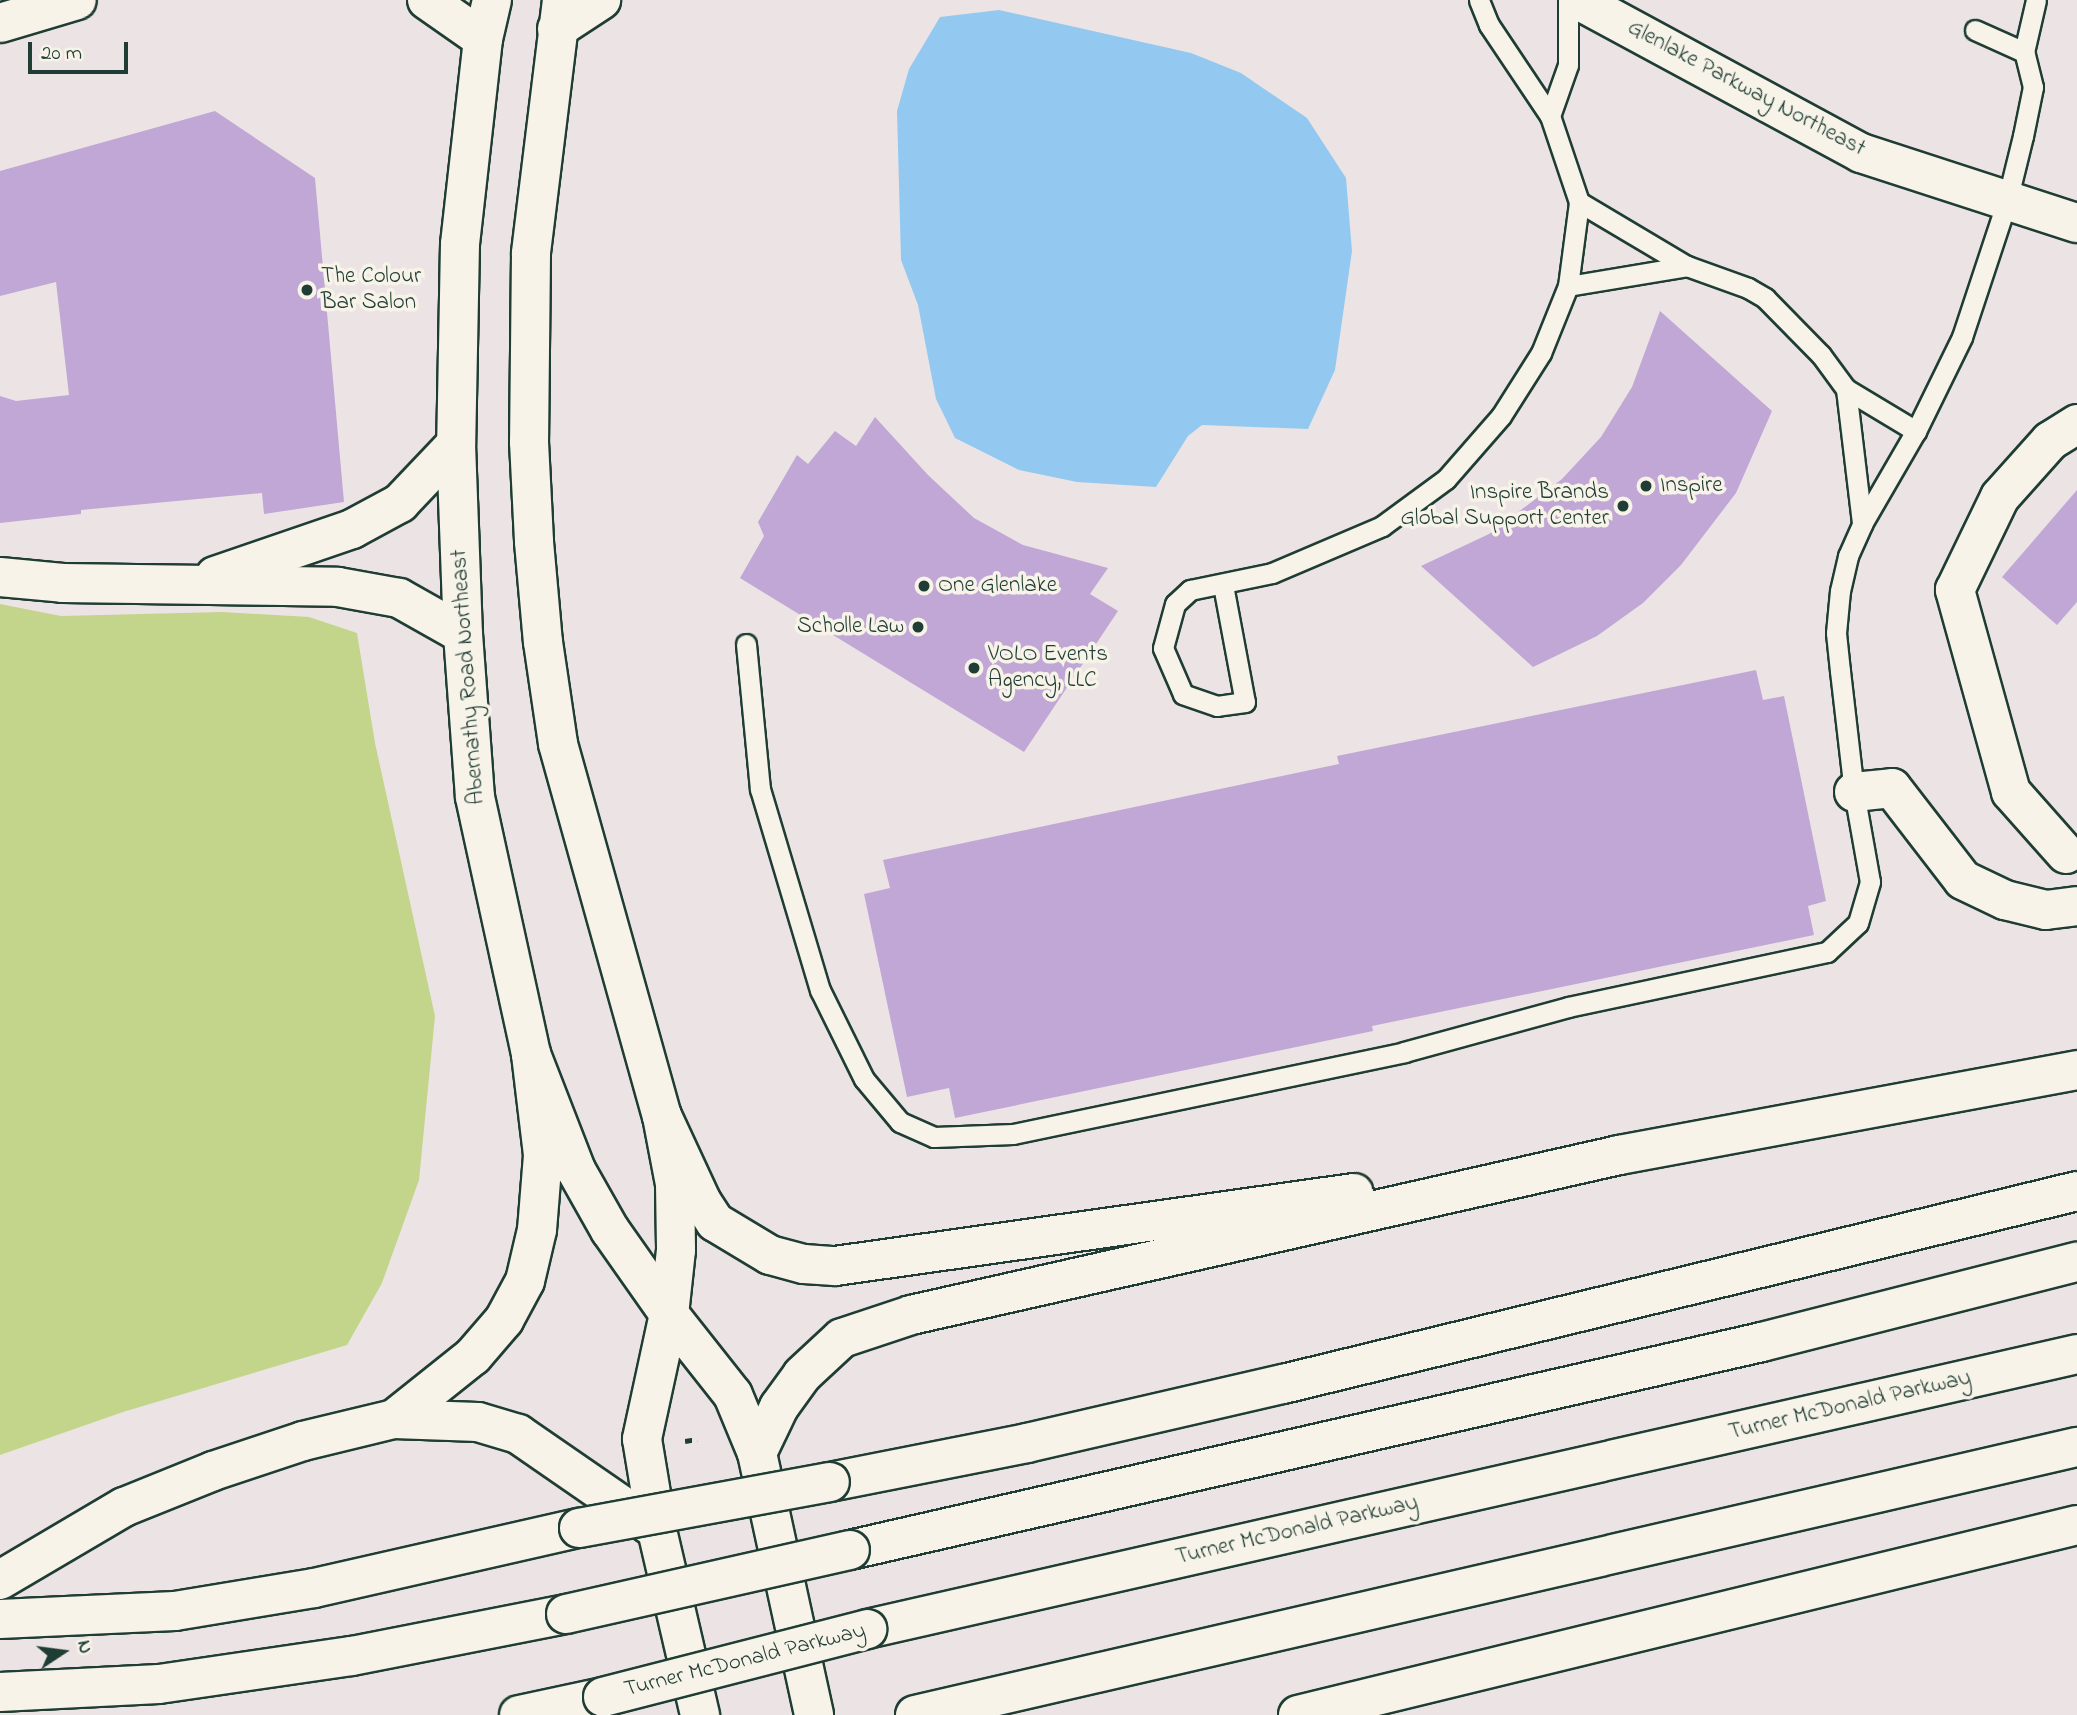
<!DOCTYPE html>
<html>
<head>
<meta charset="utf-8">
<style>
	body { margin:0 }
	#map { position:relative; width:2077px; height:1715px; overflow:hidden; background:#ece4e4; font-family:"Indie Flower",sans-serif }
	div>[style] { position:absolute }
	.green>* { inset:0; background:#c2d58a }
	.water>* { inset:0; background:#93c9f1 }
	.building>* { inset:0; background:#c1a7d5 }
	.path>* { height:4.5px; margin-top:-2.25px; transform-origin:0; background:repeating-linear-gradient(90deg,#1f3d34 0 7px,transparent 0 12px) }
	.roads { filter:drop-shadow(2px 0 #1f3d34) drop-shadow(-2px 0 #1f3d34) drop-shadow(0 2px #1f3d34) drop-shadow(0 -2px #1f3d34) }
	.service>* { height:19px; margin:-9.5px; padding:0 9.5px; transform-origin:9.5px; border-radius:9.5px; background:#f7f3e8 }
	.minor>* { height:38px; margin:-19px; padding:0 19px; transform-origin:19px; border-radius:19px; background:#f7f3e8 }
	.tertiary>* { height:38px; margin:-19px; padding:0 19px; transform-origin:19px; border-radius:19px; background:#f7f3e8 }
	.primary>* { height:38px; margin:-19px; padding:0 19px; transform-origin:19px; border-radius:19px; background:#f7f3e8 }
	.motorway>* { height:38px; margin:-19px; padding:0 19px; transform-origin:19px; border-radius:19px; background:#f7f3e8 }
	.bridges { filter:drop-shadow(2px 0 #1f3d34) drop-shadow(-2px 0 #1f3d34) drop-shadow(0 2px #1f3d34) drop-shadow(0 -2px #1f3d34) }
	.motorway-bridge>* { height:38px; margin:-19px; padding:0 19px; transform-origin:19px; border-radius:19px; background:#f7f3e8 }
	.dots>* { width:19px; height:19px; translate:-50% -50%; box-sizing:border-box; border:4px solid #f7f3e8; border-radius:50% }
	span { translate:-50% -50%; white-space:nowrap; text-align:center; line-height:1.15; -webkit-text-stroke:7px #f7f3e8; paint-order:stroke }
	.street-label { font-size:23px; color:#1f3d34 }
	.poi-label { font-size:23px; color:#1f3d34 }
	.left { translate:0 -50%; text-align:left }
	.right { translate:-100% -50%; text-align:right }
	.north { position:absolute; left:28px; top:1617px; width:70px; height:70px; -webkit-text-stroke:5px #f7f3e8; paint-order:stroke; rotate:77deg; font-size:19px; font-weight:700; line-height:28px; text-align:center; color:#1f3d34 }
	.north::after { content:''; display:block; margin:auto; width:24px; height:32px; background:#1f3d34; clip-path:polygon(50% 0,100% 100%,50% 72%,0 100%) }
	.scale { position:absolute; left:28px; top:42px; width:100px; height:32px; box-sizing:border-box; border:4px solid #1f3d34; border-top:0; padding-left:9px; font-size:21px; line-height:24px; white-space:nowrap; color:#1f3d34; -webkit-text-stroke:5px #f7f3e8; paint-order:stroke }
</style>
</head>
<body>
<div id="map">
	<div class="green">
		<div style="clip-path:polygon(0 604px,61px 616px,222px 612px,309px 617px,357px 633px,375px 743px,435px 1016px,419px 1180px,382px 1283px,347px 1345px,123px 1412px,0 1455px)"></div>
	</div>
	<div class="water">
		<div style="clip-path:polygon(999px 10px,1191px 53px,1241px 73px,1307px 118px,1346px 178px,1352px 251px,1335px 370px,1308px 429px,1202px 425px,1188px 436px,1156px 487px,1077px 482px,1019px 470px,955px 438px,936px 399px,918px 305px,901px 260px,897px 111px,909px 69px,940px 17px)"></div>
	</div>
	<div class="building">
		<div style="clip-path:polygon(215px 111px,315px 178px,344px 502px,264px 514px,262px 493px,81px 510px,81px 514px,0 523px,0 396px,16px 401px,69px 395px,56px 282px,0 296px,0 171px)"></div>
		<div style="clip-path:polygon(1660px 311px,1772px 411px,1736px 493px,1681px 565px,1643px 603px,1597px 636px,1533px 667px,1421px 566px,1489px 534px,1562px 479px,1601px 437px,1632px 387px)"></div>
		<div style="clip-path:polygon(875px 417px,928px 475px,974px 518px,1023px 545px,1108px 568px,1090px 594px,1118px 611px,1024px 752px,740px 578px,764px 536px,758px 522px,797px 455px,808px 464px,835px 431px,856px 446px)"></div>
		<div style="clip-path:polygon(2077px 490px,2077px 602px,2057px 625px,2002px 577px)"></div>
		<div style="clip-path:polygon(1756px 670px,1763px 700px,1784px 696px,1826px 901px,1808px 906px,1814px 935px,1372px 1026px,1373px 1031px,955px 1118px,949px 1088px,907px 1097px,864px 894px,890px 888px,883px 860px,1339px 764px,1337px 756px)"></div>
	</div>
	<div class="path">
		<div style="left:685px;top:1441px;width:12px;rotate:-9deg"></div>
	</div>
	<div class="roads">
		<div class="service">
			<div style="left:1975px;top:30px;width:54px;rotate:24.2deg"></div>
			<div style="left:1550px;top:116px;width:54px;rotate:-70.6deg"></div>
			<div style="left:1568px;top:65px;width:65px;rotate:-90deg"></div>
			<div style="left:1579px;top:202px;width:126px;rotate:30.7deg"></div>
			<div style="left:1687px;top:266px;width:65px;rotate:19.8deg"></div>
			<div style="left:1748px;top:288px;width:20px;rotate:30deg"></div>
			<div style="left:1765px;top:298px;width:80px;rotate:45.5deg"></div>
			<div style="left:1821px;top:355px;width:42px;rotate:53.7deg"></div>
			<div style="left:1846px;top:389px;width:82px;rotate:31deg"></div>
			<div style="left:1568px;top:286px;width:121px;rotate:-9.5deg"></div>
			<div style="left:1846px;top:389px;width:136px;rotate:83.2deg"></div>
			<div style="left:1223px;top:585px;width:119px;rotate:79.4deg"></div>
			<div style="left:1245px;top:702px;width:28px;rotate:172deg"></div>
			<div style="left:1217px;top:706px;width:36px;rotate:-161deg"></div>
			<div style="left:1183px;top:694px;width:50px;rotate:-113.5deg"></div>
			<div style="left:1163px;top:648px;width:46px;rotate:-74.7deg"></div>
			<div style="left:1175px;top:604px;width:21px;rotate:-43deg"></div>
			<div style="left:1190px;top:590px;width:84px;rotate:-11.7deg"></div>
			<div style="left:1272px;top:573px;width:120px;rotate:-23.1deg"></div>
			<div style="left:1382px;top:526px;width:79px;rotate:-36.3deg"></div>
			<div style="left:1446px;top:479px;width:84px;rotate:-48.9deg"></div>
			<div style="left:1501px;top:416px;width:75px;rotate:-57.6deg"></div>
			<div style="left:1541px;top:353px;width:72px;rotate:-68.1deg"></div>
			<div style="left:1568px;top:286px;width:85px;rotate:-82.5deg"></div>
			<div style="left:1579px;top:202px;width:91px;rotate:-108.6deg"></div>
			<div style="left:1550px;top:116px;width:110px;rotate:-123.8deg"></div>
			<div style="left:1489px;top:25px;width:27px;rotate:-112deg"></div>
			<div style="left:746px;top:644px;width:146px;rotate:84.5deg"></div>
			<div style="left:760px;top:789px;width:210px;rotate:73.4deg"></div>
			<div style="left:820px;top:990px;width:99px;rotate:63.7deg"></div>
			<div style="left:864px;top:1079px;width:56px;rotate:50.1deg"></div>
			<div style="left:900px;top:1122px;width:37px;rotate:24deg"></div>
			<div style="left:934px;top:1137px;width:79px;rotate:-2.2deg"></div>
			<div style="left:1013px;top:1134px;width:400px;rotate:-11.8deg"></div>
			<div style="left:1404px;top:1052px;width:170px;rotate:-15.3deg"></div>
			<div style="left:1568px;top:1007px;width:265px;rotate:-12deg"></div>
			<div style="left:1827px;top:952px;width:42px;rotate:-43.1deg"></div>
			<div style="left:1858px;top:923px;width:43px;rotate:-73.7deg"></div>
			<div style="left:1870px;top:882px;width:91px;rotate:-100.1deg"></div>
			<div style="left:1854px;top:792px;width:122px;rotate:-96.6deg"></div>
			<div style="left:1840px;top:671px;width:38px;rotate:-96deg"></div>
			<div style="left:1836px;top:633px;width:42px;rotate:-84.6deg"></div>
			<div style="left:1840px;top:591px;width:36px;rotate:-77deg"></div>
			<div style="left:1848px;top:556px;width:35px;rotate:-66deg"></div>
			<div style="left:1862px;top:524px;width:108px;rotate:-59.9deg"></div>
			<div style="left:1916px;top:431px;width:105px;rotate:-63.9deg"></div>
			<div style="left:1962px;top:337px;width:143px;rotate:-71.7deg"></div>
			<div style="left:2007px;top:201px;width:67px;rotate:-76.2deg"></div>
			<div style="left:2023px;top:136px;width:50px;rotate:-78.5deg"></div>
			<div style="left:2033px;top:87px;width:36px;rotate:-104deg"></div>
			<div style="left:2024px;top:52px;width:53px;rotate:-77deg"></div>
		</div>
		<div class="minor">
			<div style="left:1578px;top:0;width:322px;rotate:28.4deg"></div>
			<div style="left:1861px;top:153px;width:227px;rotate:18deg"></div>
			<div style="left:215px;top:576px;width:145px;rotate:-18.9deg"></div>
			<div style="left:352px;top:529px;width:55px;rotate:-28.4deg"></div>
			<div style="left:400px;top:503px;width:81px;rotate:-46.5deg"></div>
			<div style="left:0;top:577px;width:63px;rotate:5.4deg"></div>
			<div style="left:63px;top:583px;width:275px;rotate:0.8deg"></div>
			<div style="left:338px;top:587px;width:62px;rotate:10.2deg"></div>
			<div style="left:399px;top:598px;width:73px;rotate:29.4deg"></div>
			<div style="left:1854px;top:792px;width:38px;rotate:-6deg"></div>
			<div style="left:1892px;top:788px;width:116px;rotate:52.3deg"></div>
			<div style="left:1963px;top:880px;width:47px;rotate:25.5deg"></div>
			<div style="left:2005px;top:900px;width:42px;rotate:13.7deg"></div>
			<div style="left:2046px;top:910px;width:31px;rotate:-7deg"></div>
			<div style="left:2066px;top:854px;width:83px;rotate:-131.6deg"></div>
			<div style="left:2011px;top:792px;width:210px;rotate:-105.5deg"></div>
			<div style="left:1955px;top:590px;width:103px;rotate:-64.2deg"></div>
			<div style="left:2000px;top:497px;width:75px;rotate:-48.2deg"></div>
			<div style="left:2050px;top:441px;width:32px;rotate:-32deg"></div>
		</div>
		<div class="tertiary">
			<div style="left:0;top:23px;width:80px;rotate:-16.6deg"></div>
		</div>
		<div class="primary">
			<div style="left:427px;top:0;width:68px;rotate:34.9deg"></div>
			<div style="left:492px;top:0;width:40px;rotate:103deg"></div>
			<div style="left:483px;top:39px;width:206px;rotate:96.4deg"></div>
			<div style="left:460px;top:244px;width:200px;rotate:91.1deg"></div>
			<div style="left:456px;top:444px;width:190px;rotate:87.9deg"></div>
			<div style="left:463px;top:634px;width:163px;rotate:85.8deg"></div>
			<div style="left:475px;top:797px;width:263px;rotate:77.7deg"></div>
			<div style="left:531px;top:1054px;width:124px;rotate:68.8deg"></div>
			<div style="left:576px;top:1170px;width:69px;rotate:60.5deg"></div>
			<div style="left:610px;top:1230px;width:103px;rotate:54.9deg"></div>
			<div style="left:669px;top:1314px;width:103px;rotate:51.7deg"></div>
			<div style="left:733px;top:1395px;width:63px;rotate:67.5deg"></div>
			<div style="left:757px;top:1453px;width:268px;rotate:77.7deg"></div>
			<div style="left:562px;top:0;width:256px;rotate:97deg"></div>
			<div style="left:531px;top:254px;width:188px;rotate:90.6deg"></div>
			<div style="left:529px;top:442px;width:100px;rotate:87.1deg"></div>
			<div style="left:534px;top:542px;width:100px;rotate:84.9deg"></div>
			<div style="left:543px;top:642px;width:103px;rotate:81.6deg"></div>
			<div style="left:558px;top:744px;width:386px;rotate:74.4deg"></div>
			<div style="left:662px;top:1116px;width:69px;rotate:79.2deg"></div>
			<div style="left:675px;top:1184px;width:66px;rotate:89.1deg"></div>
			<div style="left:676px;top:1250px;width:64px;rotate:96.2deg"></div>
			<div style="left:669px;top:1314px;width:128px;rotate:102.2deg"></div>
			<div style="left:642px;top:1439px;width:92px;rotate:80.6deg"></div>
			<div style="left:657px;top:1530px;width:190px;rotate:76.9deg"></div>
			<div style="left:557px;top:29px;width:53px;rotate:-33.4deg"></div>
		</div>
		<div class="motorway">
			<div style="left:662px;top:1116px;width:95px;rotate:65.1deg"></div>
			<div style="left:702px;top:1202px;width:24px;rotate:57deg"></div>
			<div style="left:715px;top:1222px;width:64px;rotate:31deg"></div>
			<div style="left:770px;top:1255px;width:35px;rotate:15deg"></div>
			<div style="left:804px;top:1264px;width:31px;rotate:4deg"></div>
			<div style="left:835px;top:1266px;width:524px;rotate:-8.01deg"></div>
			<div style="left:394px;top:1419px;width:101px;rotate:-38.6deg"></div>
			<div style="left:473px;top:1356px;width:48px;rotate:-49.3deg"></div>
			<div style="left:504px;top:1320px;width:44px;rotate:-61.7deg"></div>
			<div style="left:525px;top:1281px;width:52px;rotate:-76.8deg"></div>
			<div style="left:537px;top:1230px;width:75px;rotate:-85.4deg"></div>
			<div style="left:543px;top:1155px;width:102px;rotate:-96.8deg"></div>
			<div style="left:757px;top:1453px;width:51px;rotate:-64.4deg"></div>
			<div style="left:779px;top:1407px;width:39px;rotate:-54deg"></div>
			<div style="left:802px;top:1375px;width:54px;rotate:-42.8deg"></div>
			<div style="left:842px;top:1338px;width:73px;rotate:-18.4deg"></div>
			<div style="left:911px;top:1315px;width:726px;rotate:-12.73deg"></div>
			<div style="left:1619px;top:1155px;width:466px;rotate:-10.5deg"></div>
			<div style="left:830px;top:1482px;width:201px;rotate:-11.2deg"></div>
			<div style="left:1027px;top:1443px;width:263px;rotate:-13deg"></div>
			<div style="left:1283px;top:1384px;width:817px;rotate:-13.66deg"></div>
			<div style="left:850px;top:1550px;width:935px;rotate:-12.85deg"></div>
			<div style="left:1762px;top:1342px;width:325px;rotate:-14.3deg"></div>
			<div style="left:0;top:1580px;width:144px;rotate:-30.5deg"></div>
			<div style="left:124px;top:1507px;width:96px;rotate:-22deg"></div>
			<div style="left:213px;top:1471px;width:95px;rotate:-18.4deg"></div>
			<div style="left:303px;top:1441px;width:94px;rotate:-13.6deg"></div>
			<div style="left:394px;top:1419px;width:84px;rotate:2deg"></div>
			<div style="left:478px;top:1422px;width:42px;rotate:16.7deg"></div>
			<div style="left:518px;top:1434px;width:169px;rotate:34.6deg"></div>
			<div style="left:0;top:1619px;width:175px;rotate:-2.6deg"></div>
			<div style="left:175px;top:1611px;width:141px;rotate:-9.4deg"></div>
			<div style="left:314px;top:1588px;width:272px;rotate:-12.8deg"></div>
			<div style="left:867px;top:1629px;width:1241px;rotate:-12.8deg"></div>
			<div style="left:0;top:1692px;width:159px;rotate:-2.9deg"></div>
			<div style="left:159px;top:1684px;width:195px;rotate:-8.3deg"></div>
			<div style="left:352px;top:1656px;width:218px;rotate:-11.1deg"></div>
			<div style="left:519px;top:1715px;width:86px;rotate:-12.1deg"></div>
			<div style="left:915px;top:1715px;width:1193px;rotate:-12.99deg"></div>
			<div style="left:1298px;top:1715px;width:802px;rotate:-13.71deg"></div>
		</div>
	</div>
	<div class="bridges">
		<div class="motorway-bridge">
			<div style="left:579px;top:1528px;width:255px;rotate:-10.4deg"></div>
			<div style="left:566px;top:1614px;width:291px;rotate:-12.7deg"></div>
			<div style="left:603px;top:1697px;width:273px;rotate:-14.4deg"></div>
		</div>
	</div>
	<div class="dots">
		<div style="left:307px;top:290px;background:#1f3d34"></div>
		<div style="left:1646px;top:486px;background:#1f3d34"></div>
		<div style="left:1623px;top:506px;background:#1f3d34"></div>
		<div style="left:924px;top:586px;background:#1f3d34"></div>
		<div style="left:918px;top:627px;background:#1f3d34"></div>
		<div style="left:974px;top:668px;background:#1f3d34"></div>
	</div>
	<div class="street-label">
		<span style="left:1746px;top:89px;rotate:28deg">Glenlake Parkway Northeast</span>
		<span style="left:469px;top:677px;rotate:-94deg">Abernathy Road Northeast</span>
		<span style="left:1850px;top:1406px;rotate:-13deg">Turner McDonald Parkway</span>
		<span style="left:1297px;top:1531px;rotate:-13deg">Turner McDonald Parkway</span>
		<span style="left:745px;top:1661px;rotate:-14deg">Turner McDonald Parkway</span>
	</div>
	<div class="poi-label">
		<span class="left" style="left:321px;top:290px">The Colour<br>Bar Salon</span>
		<span class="left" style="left:1660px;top:486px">Inspire</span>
		<span class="right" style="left:1609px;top:506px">Inspire Brands<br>Global Support Center</span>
		<span class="left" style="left:938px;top:586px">One Glenlake</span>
		<span class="right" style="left:904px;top:627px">Scholle Law</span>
		<span class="left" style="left:988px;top:668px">VOLO Events<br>Agency, LLC</span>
	</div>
	<div class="north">N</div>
	<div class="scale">20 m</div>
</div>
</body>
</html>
